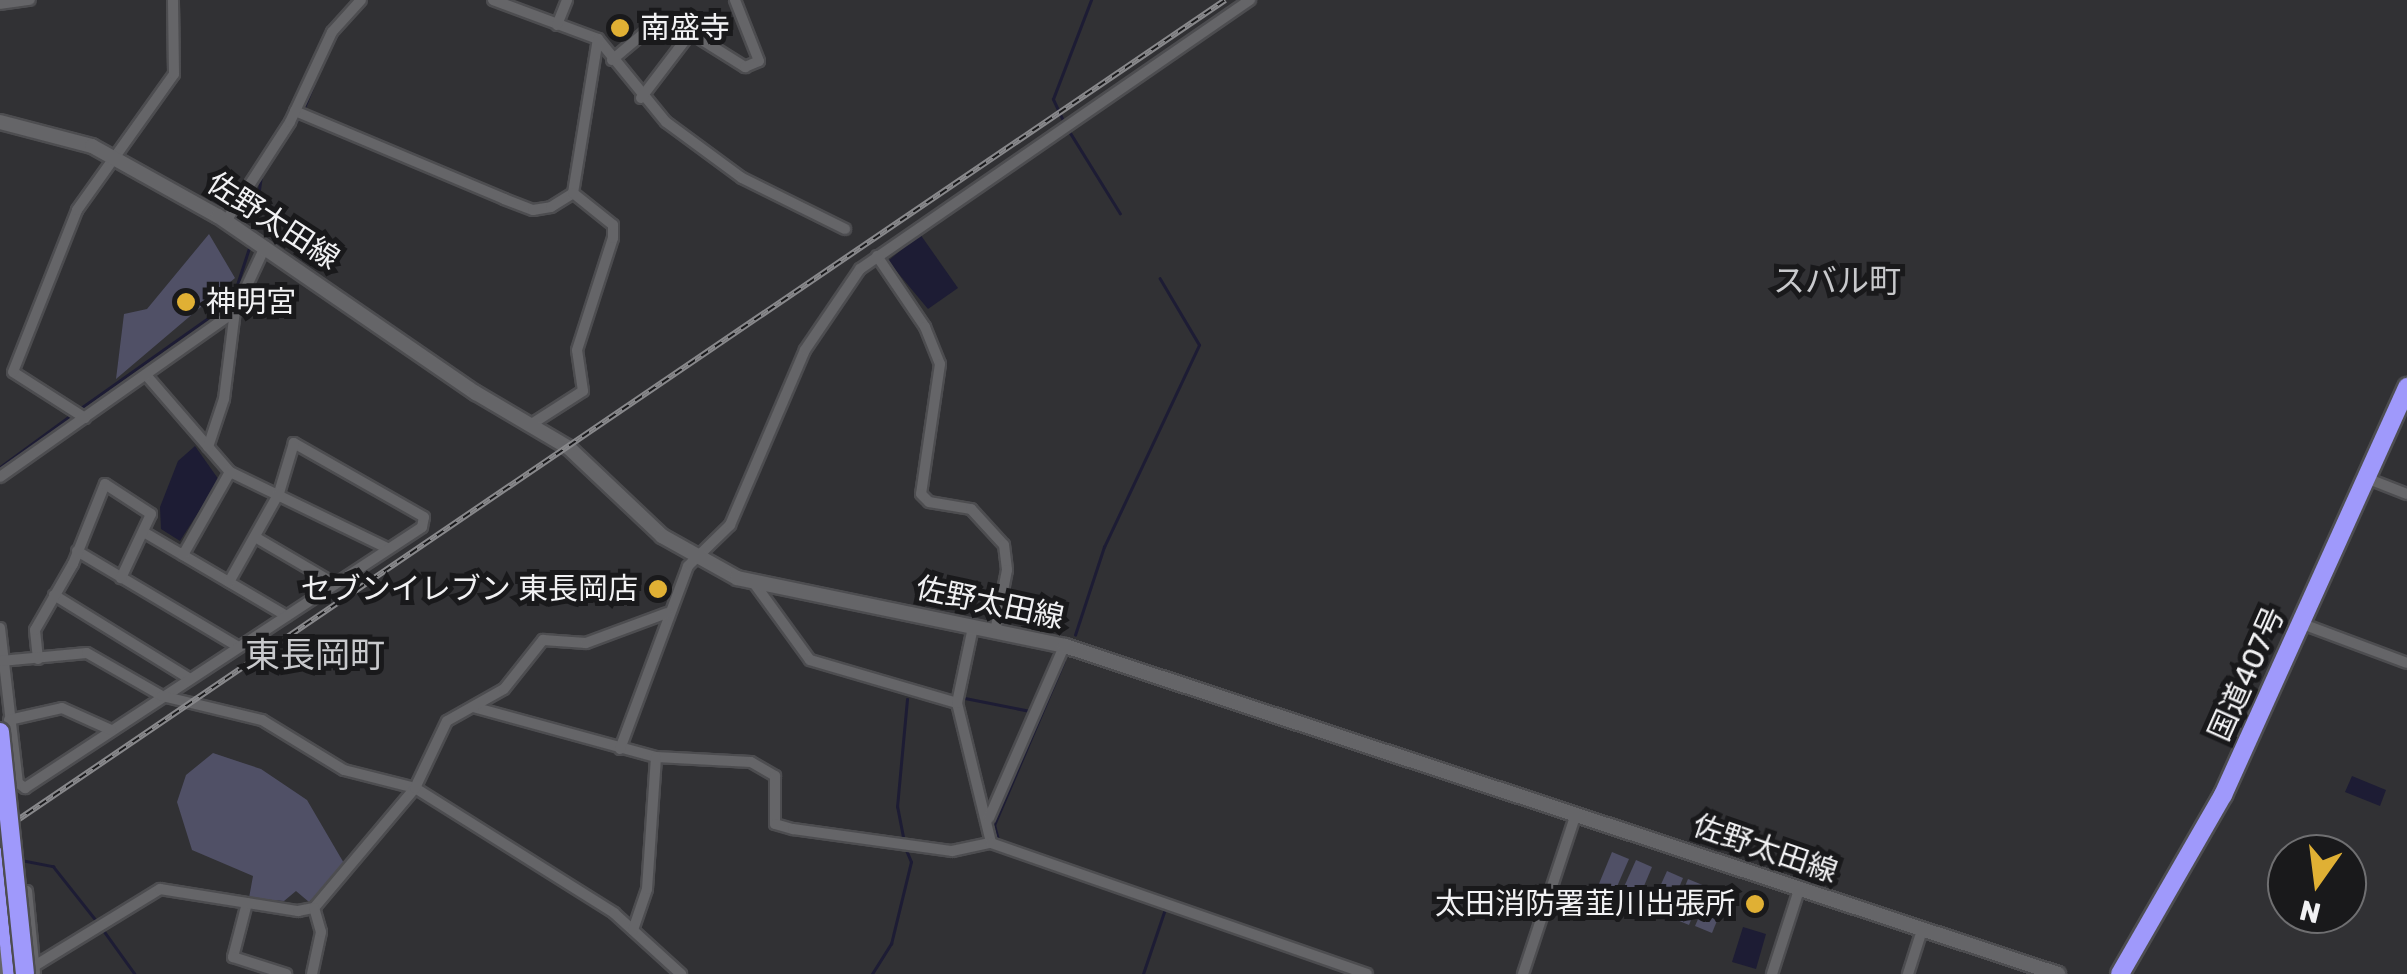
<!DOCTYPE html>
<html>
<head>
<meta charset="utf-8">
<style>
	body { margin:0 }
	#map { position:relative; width:2407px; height:974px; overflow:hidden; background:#313134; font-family:Rubik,"Noto Sans JP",sans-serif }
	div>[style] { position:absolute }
	.green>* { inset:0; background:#505066 }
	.water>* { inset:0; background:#1d1c34 }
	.stream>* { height:2.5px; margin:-1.25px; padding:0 1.25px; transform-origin:1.25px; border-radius:1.25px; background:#1d1c34 }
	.roads { filter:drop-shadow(2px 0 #4d4d50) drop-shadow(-2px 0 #4d4d50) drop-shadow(0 2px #4d4d50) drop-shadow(0 -2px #4d4d50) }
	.street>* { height:10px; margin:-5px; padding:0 5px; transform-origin:5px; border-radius:5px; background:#656568 }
	.secondary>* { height:14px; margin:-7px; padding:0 7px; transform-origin:7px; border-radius:7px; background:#656568 }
	.highway>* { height:18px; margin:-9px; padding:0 9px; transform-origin:9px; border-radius:9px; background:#9f99fb }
	.rail>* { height:6px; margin-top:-3px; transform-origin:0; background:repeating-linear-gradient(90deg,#19191b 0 8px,#88888b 0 16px); box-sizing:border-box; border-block:2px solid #88888b }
	.bridges { filter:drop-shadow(2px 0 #4d4d50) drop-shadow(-2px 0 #4d4d50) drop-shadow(0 2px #4d4d50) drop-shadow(0 -2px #4d4d50) }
	.highway-bridge>* { height:18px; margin:-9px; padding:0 9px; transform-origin:9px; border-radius:9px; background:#9f99fb }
	.dots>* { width:28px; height:28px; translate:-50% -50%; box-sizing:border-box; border:5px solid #19191b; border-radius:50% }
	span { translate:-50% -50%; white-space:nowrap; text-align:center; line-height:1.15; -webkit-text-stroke:10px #19191b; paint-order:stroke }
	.poi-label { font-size:30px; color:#f1f1f3 }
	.left { translate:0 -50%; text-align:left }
	.right { translate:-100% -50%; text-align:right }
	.street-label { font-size:30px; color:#f1f1f3 }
	.neighbourhood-label { font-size:32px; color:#c8c9cc }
	.quarter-label { font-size:35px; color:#c8c9cc }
	.north { position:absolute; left:2267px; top:834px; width:100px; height:100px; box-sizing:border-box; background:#19191b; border:2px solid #6f6f71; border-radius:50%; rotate:194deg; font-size:28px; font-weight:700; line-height:40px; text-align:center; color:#f1f1f3 }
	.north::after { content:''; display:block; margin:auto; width:35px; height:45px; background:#e0b034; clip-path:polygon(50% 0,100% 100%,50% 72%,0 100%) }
</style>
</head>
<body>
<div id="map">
	<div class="green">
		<div style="clip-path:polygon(209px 234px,235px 278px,116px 379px,124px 314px,147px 309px)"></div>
		<div style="clip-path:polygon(213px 753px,261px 769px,307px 800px,345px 865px,309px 902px,296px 891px,284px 901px,249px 898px,253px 876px,192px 850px,177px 802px,186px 775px)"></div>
		<div style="clip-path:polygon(1612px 852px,1629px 859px,1612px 898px,1596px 891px)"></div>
		<div style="clip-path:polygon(1636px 860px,1652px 867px,1636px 905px,1619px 898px)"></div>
		<div style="clip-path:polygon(1667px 871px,1683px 878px,1667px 916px,1650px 909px)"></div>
		<div style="clip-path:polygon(1688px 879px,1705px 886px,1689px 925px,1672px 918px)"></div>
		<div style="clip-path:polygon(1712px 887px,1728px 894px,1712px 933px,1695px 926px)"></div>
	</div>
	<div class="water">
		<div style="clip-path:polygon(920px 234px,958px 288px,928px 309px,888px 261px)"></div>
		<div style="clip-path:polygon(195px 446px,219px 480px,180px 541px,161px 529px,160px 507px,178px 461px)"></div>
		<div style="clip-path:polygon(2352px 776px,2386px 790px,2380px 806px,2345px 792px)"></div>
		<div style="clip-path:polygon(1743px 927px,1766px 934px,1756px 969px,1732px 962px)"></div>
	</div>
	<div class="stream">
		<div style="left:303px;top:110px;width:42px;rotate:-67.7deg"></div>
		<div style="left:1064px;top:123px;width:26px;rotate:-115deg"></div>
		<div style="left:1053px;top:99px;width:106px;rotate:-69deg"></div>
		<div style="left:1068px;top:129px;width:99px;rotate:58.2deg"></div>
		<div style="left:279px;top:148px;width:37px;rotate:-57deg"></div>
		<div style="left:253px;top:232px;width:57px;rotate:-81.9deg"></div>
		<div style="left:78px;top:410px;width:171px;rotate:-35.3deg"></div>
		<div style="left:218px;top:311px;width:32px;rotate:-54deg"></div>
		<div style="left:237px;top:285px;width:42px;rotate:-72deg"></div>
		<div style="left:0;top:467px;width:88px;rotate:-36.2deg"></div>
		<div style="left:1075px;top:635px;width:93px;rotate:-71.8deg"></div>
		<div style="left:1104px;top:547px;width:223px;rotate:-64.8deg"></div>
		<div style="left:1199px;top:345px;width:77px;rotate:-120.6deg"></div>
		<div style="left:965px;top:698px;width:66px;rotate:11.3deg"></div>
		<div style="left:998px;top:840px;width:16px;rotate:-105deg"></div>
		<div style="left:994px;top:825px;width:178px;rotate:-66.9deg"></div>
		<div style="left:904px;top:842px;width:36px;rotate:-101deg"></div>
		<div style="left:897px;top:807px;width:108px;rotate:-84.7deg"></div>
		<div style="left:21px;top:860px;width:33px;rotate:11deg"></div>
		<div style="left:53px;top:866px;width:74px;rotate:51.6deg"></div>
		<div style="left:104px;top:931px;width:53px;rotate:54.2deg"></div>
		<div style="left:872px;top:974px;width:36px;rotate:-58deg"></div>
		<div style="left:891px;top:944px;width:84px;rotate:-76.3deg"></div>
		<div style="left:911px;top:862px;width:13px;rotate:-113deg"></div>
		<div style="left:1143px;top:974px;width:72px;rotate:-71.3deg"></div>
	</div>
	<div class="roads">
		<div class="street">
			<div style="left:493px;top:0;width:112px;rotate:20.4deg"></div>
			<div style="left:598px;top:39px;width:107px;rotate:50.7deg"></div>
			<div style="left:666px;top:122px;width:94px;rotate:36.4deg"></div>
			<div style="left:742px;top:178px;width:115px;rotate:26.3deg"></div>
			<div style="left:0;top:4px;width:30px;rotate:-8deg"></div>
			<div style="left:557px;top:25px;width:27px;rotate:-68deg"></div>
			<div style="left:612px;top:60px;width:57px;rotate:-40.1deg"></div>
			<div style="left:656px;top:23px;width:14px;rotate:-12deg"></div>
			<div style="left:670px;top:20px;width:89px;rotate:32.1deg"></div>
			<div style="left:745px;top:67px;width:15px;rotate:-23deg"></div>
			<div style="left:759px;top:61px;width:66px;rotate:-111.5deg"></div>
			<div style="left:641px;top:98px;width:84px;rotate:-52.7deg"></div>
			<div style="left:295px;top:111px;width:227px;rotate:22.8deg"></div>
			<div style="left:504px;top:199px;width:31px;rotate:21deg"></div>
			<div style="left:533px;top:210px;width:18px;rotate:-9deg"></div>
			<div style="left:551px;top:207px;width:26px;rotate:-32deg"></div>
			<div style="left:573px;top:193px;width:156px;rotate:-80.8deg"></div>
			<div style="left:226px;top:221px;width:118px;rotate:-57.1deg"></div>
			<div style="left:290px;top:122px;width:99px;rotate:-65deg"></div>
			<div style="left:332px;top:32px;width:43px;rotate:-47.8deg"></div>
			<div style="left:877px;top:256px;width:86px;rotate:55.9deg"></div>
			<div style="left:925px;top:327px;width:40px;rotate:68deg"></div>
			<div style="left:940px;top:364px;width:131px;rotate:98.3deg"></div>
			<div style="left:921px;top:494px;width:11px;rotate:45deg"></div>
			<div style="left:929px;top:502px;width:43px;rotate:9.5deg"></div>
			<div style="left:971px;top:509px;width:49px;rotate:47.5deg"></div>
			<div style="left:1004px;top:545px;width:25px;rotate:83deg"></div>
			<div style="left:1007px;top:570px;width:63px;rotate:101deg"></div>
			<div style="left:146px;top:375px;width:128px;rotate:49.1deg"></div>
			<div style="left:230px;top:472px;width:174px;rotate:25.8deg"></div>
			<div style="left:85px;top:418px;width:85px;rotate:-147.4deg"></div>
			<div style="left:13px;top:372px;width:174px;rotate:-68.4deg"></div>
			<div style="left:77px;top:210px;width:167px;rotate:-54.5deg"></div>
			<div style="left:174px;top:74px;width:74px;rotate:-90.8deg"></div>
			<div style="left:530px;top:425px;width:63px;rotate:-32.7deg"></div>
			<div style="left:583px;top:391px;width:41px;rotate:-98.3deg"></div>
			<div style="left:577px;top:350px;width:118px;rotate:-72.2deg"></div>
			<div style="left:613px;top:238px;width:13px;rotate:-90deg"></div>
			<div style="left:613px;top:225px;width:51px;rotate:-141.3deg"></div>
			<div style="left:208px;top:447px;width:51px;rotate:-71.6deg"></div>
			<div style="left:224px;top:399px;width:89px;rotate:-82.9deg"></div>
			<div style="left:235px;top:311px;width:71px;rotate:-64.9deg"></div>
			<div style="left:0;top:477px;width:288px;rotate:-35.2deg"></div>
			<div style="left:2366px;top:478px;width:44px;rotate:21.3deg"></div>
			<div style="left:147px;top:534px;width:162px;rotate:30.4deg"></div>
			<div style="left:255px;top:537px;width:93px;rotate:30.4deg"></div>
			<div style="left:77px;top:551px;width:188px;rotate:30.7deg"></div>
			<div style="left:183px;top:555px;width:95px;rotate:-60.5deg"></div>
			<div style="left:754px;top:583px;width:95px;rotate:54deg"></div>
			<div style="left:810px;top:660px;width:153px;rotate:16.3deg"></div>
			<div style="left:957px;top:703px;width:144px;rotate:76.3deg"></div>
			<div style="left:54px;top:595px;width:160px;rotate:31.7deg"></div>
			<div style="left:2300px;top:623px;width:114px;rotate:20.5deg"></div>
			<div style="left:0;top:628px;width:156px;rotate:83.4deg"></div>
			<div style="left:18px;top:783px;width:9px;rotate:36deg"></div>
			<div style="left:25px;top:788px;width:475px;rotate:-33.3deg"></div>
			<div style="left:422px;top:527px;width:10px;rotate:-79deg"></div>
			<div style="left:424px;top:517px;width:150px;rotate:-150.4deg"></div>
			<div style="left:294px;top:443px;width:52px;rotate:106.7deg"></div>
			<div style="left:279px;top:493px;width:102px;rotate:119.3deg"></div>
			<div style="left:38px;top:659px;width:29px;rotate:-96deg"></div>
			<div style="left:35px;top:630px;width:76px;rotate:-60.1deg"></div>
			<div style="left:73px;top:564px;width:86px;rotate:-68.2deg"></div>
			<div style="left:105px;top:484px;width:55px;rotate:33.1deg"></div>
			<div style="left:151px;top:514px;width:71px;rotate:115.1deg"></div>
			<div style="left:1px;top:661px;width:86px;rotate:-5.3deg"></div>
			<div style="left:87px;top:653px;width:86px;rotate:29.8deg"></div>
			<div style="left:162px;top:696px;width:103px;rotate:13.5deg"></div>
			<div style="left:262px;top:720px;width:96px;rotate:31.4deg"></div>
			<div style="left:344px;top:770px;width:73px;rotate:14.2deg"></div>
			<div style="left:415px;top:788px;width:235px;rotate:32.1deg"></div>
			<div style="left:614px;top:913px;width:91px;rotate:42.3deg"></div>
			<div style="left:957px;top:703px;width:78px;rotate:-78.1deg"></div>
			<div style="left:473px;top:707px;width:190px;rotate:15.3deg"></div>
			<div style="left:656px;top:757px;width:95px;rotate:3deg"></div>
			<div style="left:751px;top:762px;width:28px;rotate:30deg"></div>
			<div style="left:775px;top:776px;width:48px;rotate:90deg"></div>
			<div style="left:775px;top:824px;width:19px;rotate:16deg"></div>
			<div style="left:793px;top:829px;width:161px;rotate:7.9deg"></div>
			<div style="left:952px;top:851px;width:40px;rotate:-12deg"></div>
			<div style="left:9px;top:720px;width:54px;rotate:-12.8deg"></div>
			<div style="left:62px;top:708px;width:54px;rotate:24.2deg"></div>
			<div style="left:620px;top:749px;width:195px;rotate:-69.6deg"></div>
			<div style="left:688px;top:566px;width:59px;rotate:-44.3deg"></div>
			<div style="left:730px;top:525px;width:190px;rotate:-66.8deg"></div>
			<div style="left:805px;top:350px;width:98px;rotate:-55.8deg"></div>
			<div style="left:860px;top:269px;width:474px;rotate:-34.6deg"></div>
			<div style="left:989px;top:818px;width:188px;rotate:-66.4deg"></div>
			<div style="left:991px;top:843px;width:398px;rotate:19.2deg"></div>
			<div style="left:27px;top:891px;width:82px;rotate:84.4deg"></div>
			<div style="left:247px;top:903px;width:56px;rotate:104.5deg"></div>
			<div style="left:233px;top:957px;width:56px;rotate:17.8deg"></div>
			<div style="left:633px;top:930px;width:43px;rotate:-71.1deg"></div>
			<div style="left:647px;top:889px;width:132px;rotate:-86.1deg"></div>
			<div style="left:0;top:953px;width:21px;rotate:85deg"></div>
			<div style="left:23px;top:973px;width:161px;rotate:-31.5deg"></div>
			<div style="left:160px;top:889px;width:140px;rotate:9.1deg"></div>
			<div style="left:298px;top:911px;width:16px;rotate:-11deg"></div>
			<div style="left:314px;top:908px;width:157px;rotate:-49.9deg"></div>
			<div style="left:415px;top:788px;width:74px;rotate:-64.5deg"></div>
			<div style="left:447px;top:721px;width:65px;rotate:-29.3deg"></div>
			<div style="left:504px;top:689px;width:63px;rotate:-51.5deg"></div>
			<div style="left:543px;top:640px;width:43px;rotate:4deg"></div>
			<div style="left:586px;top:643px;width:86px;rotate:-20.3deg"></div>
			<div style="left:312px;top:974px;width:43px;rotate:-77.9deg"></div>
			<div style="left:321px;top:932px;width:25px;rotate:-106deg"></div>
			<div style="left:1523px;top:974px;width:169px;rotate:-71.7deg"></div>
			<div style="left:1772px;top:974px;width:88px;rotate:-72.2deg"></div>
			<div style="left:1908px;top:974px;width:46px;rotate:-72.3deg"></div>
		</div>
		<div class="secondary">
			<div style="left:0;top:122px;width:95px;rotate:14.6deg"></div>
			<div style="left:92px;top:146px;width:144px;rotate:29.1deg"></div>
			<div style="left:218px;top:216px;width:313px;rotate:34.5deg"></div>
			<div style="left:476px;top:393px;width:108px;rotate:30.6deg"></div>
			<div style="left:569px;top:448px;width:128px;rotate:43.4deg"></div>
			<div style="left:662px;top:536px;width:86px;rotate:29.2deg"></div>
			<div style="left:737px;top:578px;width:335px;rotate:11.7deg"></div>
			<div style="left:1065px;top:646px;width:1046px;rotate:18.28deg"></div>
		</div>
		<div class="highway">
			<div style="left:0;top:857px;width:118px;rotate:84.1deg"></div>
			<div style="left:2120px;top:974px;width:207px;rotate:-60.1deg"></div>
			<div style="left:2223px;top:795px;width:448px;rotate:-65.7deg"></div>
		</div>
	</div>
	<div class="rail">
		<div style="left:0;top:832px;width:1481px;rotate:-34.18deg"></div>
	</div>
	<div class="bridges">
		<div class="highway-bridge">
			<div style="left:0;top:732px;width:243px;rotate:84.1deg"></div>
		</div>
	</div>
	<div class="dots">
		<div style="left:620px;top:28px;background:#e0b034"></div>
		<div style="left:186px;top:302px;background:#e0b034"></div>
		<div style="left:658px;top:589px;background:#e0b034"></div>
		<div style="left:1755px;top:904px;background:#e0b034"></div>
	</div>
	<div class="poi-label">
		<span class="left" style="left:640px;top:28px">南盛寺</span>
		<span class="left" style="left:206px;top:302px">神明宮</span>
		<span class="right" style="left:638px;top:589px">セブンイレブン 東長岡店</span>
		<span class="right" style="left:1735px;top:904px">太田消防署韮川出張所</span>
	</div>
	<div class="street-label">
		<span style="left:273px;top:221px;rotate:33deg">佐野太田線</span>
		<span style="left:990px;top:603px;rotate:12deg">佐野太田線</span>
		<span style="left:2247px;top:674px;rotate:-66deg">国道407号</span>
		<span style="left:1765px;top:849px;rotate:19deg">佐野太田線</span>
	</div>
	<div class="neighbourhood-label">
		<span style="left:1837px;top:281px">スバル町</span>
	</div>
	<div class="quarter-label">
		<span style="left:315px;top:655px">東長岡町</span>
	</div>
	<div class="north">N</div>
</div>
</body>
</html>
